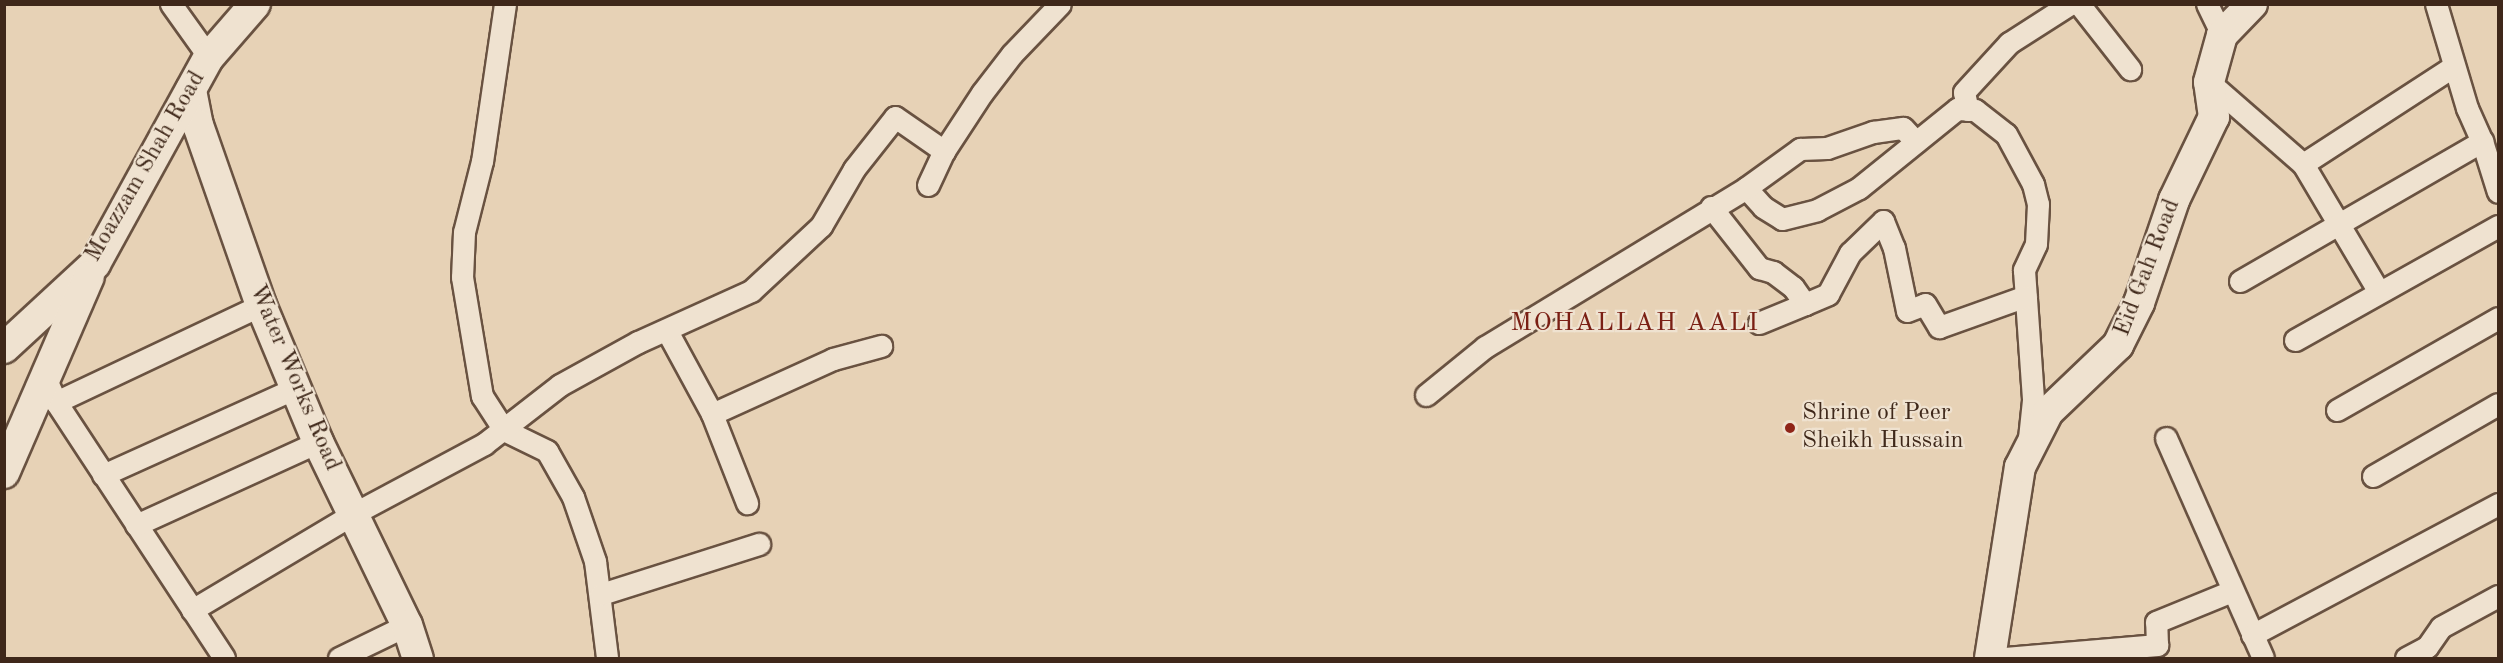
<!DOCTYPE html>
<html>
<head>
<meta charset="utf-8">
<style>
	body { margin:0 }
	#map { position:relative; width:2503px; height:663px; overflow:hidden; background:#e7d2b6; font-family:"Old Standard TT",serif }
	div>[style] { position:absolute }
	.roads { filter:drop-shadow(2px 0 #695241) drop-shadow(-2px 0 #695241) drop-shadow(0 2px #695241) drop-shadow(0 -2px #695241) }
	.street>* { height:21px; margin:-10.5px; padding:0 10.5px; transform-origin:10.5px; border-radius:10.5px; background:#efe2d0 }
	.secondary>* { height:30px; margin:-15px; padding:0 15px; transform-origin:15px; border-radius:15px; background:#efe2d0 }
	.dots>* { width:16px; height:16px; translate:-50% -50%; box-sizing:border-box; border:3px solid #efe2d0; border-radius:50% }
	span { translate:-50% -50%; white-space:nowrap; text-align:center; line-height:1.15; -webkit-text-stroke:4.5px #efe2d0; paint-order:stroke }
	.street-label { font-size:24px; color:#3f281a }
	.poi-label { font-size:24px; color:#3f281a }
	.left { translate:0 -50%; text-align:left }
	.neighbourhood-label { font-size:26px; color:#7a1f14; letter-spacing:1.5px }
	.frame { position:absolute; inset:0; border:6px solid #3f281a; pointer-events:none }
</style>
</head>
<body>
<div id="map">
	<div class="roads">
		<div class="street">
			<div style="left:171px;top:4px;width:65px;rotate:54.4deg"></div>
			<div style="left:505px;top:4px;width:159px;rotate:98.3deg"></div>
			<div style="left:482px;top:161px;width:73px;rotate:104.2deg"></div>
			<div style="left:464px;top:232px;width:45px;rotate:92.5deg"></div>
			<div style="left:462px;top:277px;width:121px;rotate:80.5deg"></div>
			<div style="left:482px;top:396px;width:40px;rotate:57.1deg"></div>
			<div style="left:504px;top:430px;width:48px;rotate:26deg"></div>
			<div style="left:547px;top:451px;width:53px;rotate:60.5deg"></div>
			<div style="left:573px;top:497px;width:68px;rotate:71deg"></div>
			<div style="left:595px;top:561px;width:98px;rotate:82.9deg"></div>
			<div style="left:2079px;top:4px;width:83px;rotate:51.9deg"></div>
			<div style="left:2207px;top:4px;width:34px;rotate:64deg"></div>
			<div style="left:2436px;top:4px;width:109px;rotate:73.4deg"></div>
			<div style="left:2467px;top:108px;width:36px;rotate:66deg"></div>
			<div style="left:2482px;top:141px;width:53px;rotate:72.6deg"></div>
			<div style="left:2209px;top:82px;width:125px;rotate:41.1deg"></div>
			<div style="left:2303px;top:164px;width:149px;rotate:59.3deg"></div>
			<div style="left:1968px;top:110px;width:18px;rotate:-103deg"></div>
			<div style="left:1964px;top:92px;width:67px;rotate:-47.4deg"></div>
			<div style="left:2009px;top:43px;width:72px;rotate:-32.6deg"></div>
			<div style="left:2303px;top:164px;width:180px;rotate:-33deg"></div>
			<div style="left:928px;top:185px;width:38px;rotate:-65deg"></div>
			<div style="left:944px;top:151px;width:69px;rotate:-56.8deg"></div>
			<div style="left:982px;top:93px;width:49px;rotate:-52.4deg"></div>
			<div style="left:1012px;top:54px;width:69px;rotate:-46.2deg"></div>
			<div style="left:1746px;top:188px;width:25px;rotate:48deg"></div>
			<div style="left:1763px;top:207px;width:22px;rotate:32deg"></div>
			<div style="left:1782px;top:219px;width:36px;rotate:-14deg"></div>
			<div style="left:1817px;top:210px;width:47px;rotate:-27.6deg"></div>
			<div style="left:1859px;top:188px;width:126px;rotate:-38.9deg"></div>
			<div style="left:1957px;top:109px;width:18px;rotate:3deg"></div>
			<div style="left:1975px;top:110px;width:39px;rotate:38deg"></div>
			<div style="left:2006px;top:134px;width:57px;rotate:61.6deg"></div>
			<div style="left:2033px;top:184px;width:21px;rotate:76deg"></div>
			<div style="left:2038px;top:204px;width:40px;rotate:92.9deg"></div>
			<div style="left:2036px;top:244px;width:29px;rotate:115deg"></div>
			<div style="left:2024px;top:270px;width:130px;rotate:86deg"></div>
			<div style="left:2033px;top:400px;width:39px;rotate:96deg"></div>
			<div style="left:1711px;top:207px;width:78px;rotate:51.8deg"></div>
			<div style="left:1759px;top:268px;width:15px;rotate:16deg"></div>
			<div style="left:1773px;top:272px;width:25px;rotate:37deg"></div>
			<div style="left:1793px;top:287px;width:21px;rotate:55deg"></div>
			<div style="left:1805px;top:304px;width:50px;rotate:157.6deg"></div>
			<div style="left:2240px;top:281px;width:280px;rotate:-30deg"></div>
			<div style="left:1805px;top:304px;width:25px;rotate:-23deg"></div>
			<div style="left:1828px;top:294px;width:47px;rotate:-61.8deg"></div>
			<div style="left:1850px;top:253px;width:46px;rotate:-44.1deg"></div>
			<div style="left:1883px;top:221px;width:29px;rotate:68deg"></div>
			<div style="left:1894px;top:248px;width:64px;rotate:78.3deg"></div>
			<div style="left:1907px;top:311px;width:19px;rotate:-21deg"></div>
			<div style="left:1925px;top:304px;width:27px;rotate:59deg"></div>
			<div style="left:1939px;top:327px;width:92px;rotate:-19.6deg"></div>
			<div style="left:667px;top:331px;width:94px;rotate:61.5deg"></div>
			<div style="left:712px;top:414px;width:96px;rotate:68.5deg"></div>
			<div style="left:2295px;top:340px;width:233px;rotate:-29.3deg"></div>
			<div style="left:44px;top:375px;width:30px;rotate:66deg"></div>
			<div style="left:56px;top:402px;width:306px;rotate:56.7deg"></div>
			<div style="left:1426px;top:395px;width:76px;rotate:-39.1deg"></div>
			<div style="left:1485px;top:347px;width:306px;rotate:-31.3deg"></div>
			<div style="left:1746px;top:188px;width:67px;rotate:-35.8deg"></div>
			<div style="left:1800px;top:149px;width:27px;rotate:-2deg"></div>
			<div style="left:1827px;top:148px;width:49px;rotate:-19.2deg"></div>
			<div style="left:1873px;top:132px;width:30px;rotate:-8deg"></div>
			<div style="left:1903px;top:128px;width:19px;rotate:47deg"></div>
			<div style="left:56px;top:402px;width:227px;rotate:-25.3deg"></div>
			<div style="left:2337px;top:410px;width:185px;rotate:-29.7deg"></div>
			<div style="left:712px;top:414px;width:133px;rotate:-24.4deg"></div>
			<div style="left:833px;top:359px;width:50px;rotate:-15.2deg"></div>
			<div style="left:2166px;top:438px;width:240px;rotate:66.2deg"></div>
			<div style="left:103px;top:475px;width:212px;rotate:-24.3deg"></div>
			<div style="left:2373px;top:476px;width:144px;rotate:-29.9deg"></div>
			<div style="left:136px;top:525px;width:200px;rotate:-24.5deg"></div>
			<div style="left:601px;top:594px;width:166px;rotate:-17.6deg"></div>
			<div style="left:192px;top:610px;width:187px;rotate:-30.8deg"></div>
			<div style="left:353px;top:514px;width:149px;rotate:-28.1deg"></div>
			<div style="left:484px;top:444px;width:96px;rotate:-37.8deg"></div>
			<div style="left:560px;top:385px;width:89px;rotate:-28.9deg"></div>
			<div style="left:638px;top:342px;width:124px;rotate:-24.3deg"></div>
			<div style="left:751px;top:291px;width:96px;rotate:-42.9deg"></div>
			<div style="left:821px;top:226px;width:66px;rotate:-59.9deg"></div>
			<div style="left:854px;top:169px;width:66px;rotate:-51.7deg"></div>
			<div style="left:895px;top:117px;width:60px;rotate:34.8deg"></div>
			<div style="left:2252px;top:635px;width:279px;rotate:-28deg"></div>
			<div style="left:339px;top:658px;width:76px;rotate:-25.9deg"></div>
			<div style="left:2005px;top:658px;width:153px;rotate:-4.9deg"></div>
			<div style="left:2157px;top:645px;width:23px;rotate:-92deg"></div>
			<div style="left:2156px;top:622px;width:82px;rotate:-22.2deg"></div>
			<div style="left:2406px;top:658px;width:24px;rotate:-28deg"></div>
			<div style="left:2427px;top:647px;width:24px;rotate:-55deg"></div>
			<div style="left:2441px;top:627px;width:65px;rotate:-28.5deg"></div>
		</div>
		<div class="secondary">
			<div style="left:191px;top:90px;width:36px;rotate:79deg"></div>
			<div style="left:198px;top:125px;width:191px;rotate:70.7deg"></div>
			<div style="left:261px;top:305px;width:148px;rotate:67.4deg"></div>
			<div style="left:318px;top:442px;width:203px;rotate:64.1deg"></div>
			<div style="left:407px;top:625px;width:35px;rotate:72deg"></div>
			<div style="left:4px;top:348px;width:124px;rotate:-42.7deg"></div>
			<div style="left:95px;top:264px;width:236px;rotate:-61.2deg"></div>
			<div style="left:209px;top:57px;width:70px;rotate:-49deg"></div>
			<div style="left:4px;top:473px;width:214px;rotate:-66.6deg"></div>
			<div style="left:1990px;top:658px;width:193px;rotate:-81.1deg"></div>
			<div style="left:2020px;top:467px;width:62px;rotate:-63deg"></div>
			<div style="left:2048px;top:412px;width:97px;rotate:-43.7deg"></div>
			<div style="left:2118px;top:345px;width:47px;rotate:-63.4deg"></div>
			<div style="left:2139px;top:303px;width:109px;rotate:-71.2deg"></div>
			<div style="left:2174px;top:200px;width:92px;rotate:-64.3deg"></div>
			<div style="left:2214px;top:117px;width:35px;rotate:-98deg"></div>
			<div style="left:2209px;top:82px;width:49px;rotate:-74.5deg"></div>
			<div style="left:2222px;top:35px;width:43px;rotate:-45.9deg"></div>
		</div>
	</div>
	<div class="dots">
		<div style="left:1790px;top:428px;background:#8f2418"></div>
	</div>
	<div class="street-label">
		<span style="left:146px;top:167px;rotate:-60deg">Moazzam Shah Road</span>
		<span style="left:2148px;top:268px;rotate:-69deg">Eid Gah Road</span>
		<span style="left:294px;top:378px;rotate:67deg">Water Works Road</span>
	</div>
	<div class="poi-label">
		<span class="left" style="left:1802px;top:428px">Shrine of Peer<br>Sheikh Hussain</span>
	</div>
	<div class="neighbourhood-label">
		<span style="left:1635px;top:324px">MOHALLAH AALI</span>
	</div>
	<div class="frame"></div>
</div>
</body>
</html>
